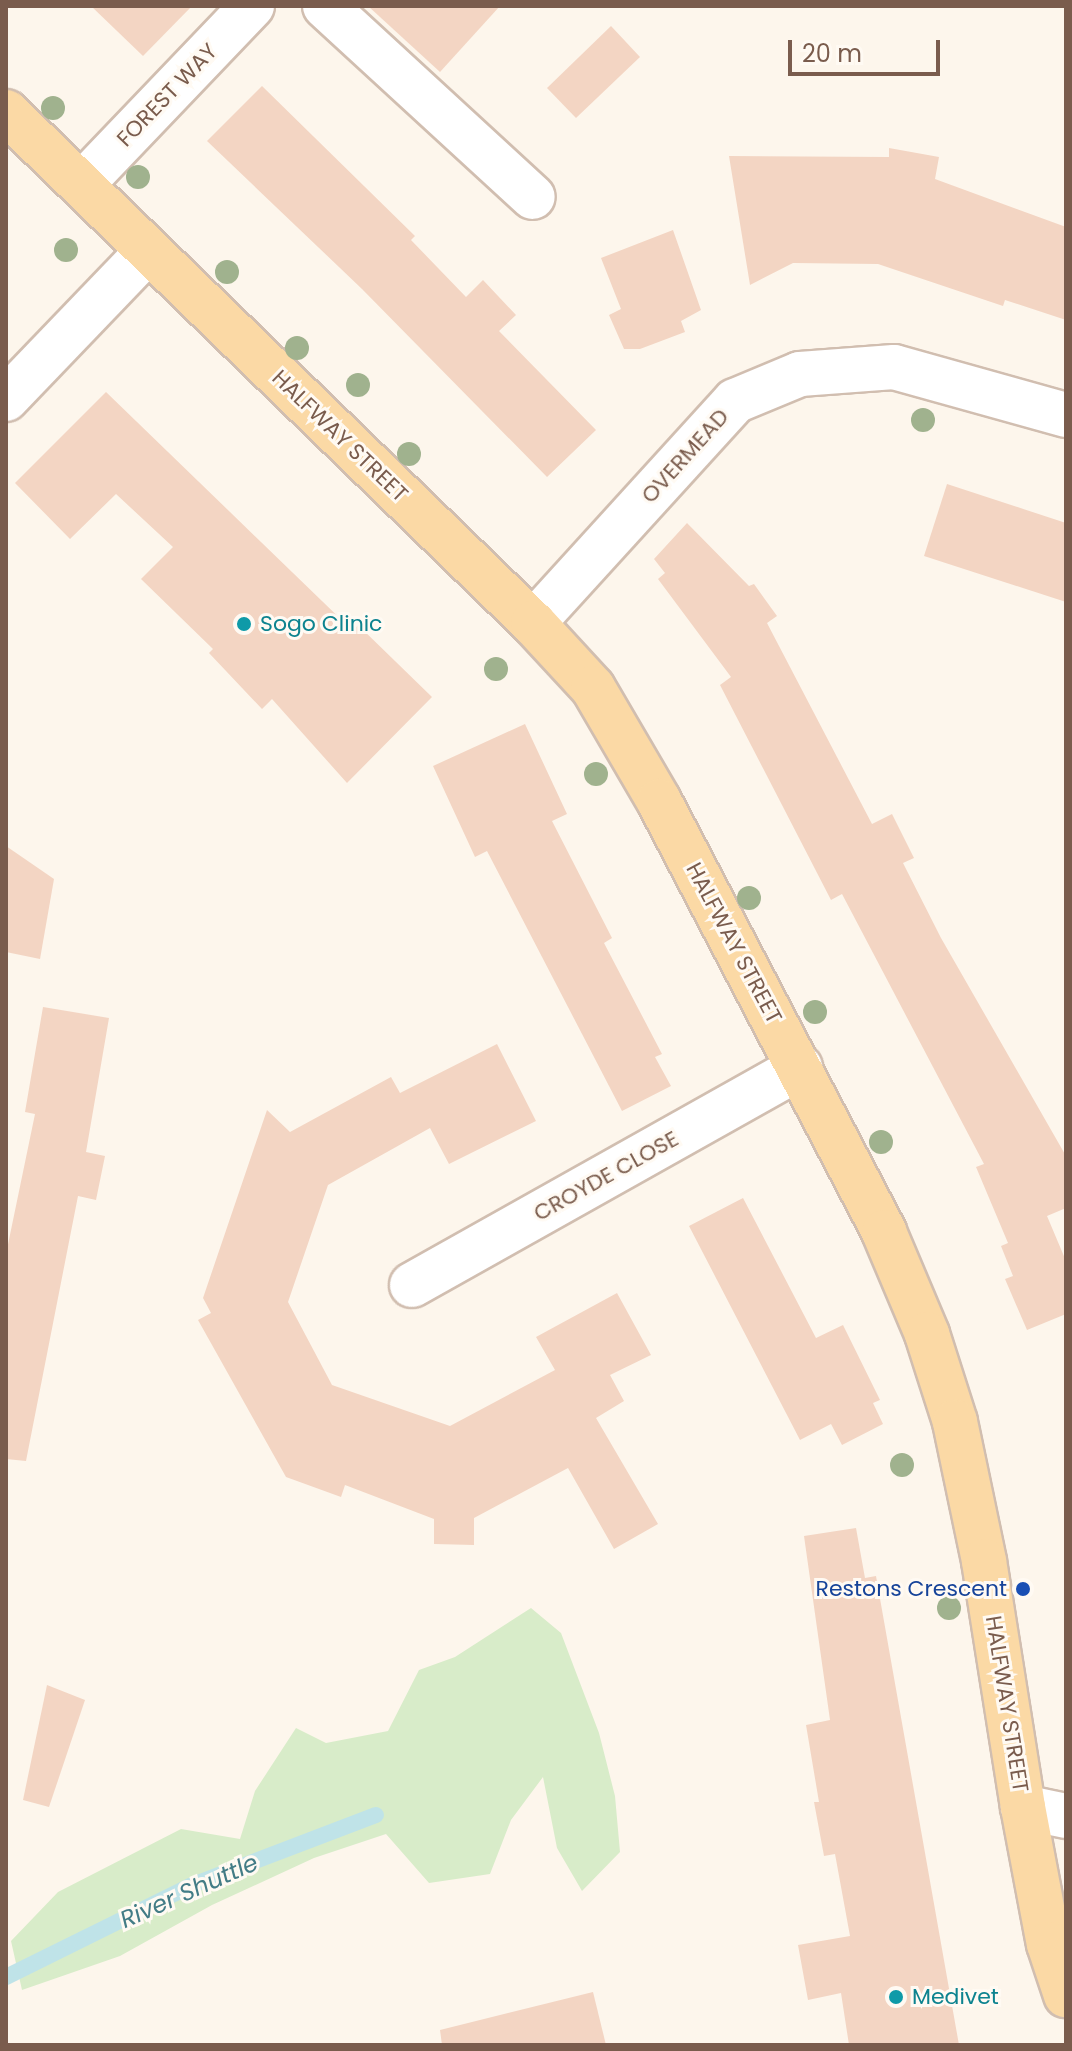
<!DOCTYPE html>
<html>
<head>
<meta charset="utf-8">
<style>
	body { margin:0 }
	#map { position:relative; width:1072px; height:2051px; overflow:hidden; background:#fdf6ec; font-family:Poppins,sans-serif }
	div>[style] { position:absolute }
	.green>* { inset:0; background:#d8ecc9 }
	.stream>* { height:16px; margin:-8px; padding:0 8px; transform-origin:8px; border-radius:8px; background:#bfe3e8 }
	.building>* { inset:0; background:#f3d5c3 }
	.roads { filter:drop-shadow(2px 0 #d1beb0) drop-shadow(-2px 0 #d1beb0) drop-shadow(0 2px #d1beb0) drop-shadow(0 -2px #d1beb0) }
	.minor>* { height:44px; margin:-22px; padding:0 22px; transform-origin:22px; border-radius:22px; background:#fff }
	.major>* { height:44px; margin:-22px; padding:0 22px; transform-origin:22px; border-radius:22px; background:#fbd9a5 }
	.trees>* { width:24px; height:24px; margin:-12px; border-radius:50%; background:#a0b28e }
	.dots>* { width:22px; height:22px; translate:-50% -50%; box-sizing:border-box; border:4px solid #fffaf3; border-radius:50% }
	span { translate:-50% -50%; white-space:nowrap; text-align:center; line-height:1.15; -webkit-text-stroke:6px #fffaf3; paint-order:stroke }
	.street-label { font-size:22px; color:#7a5c4d }
	.culture-label { font-size:22px; color:#0d838f }
	.left { translate:0 -50%; text-align:left }
	.transit-label { font-size:22px; color:#164399 }
	.right { translate:-100% -50%; text-align:right }
	.water-label { font-size:24px; color:#437c86; font-style:italic }
	.frame { position:absolute; inset:0; border:8px solid #7a5c4d; pointer-events:none }
	.scale { position:absolute; left:788px; top:40px; width:152px; height:36px; box-sizing:border-box; border:4px solid #7a5c4d; border-top:0; padding-left:10px; font-size:24px; line-height:28px; white-space:nowrap; color:#7a5c4d; -webkit-text-stroke:6px #fffaf3; paint-order:stroke }
</style>
</head>
<body>
<div id="map">
	<div class="green">
		<div style="clip-path:polygon(531px 1608px,561px 1633px,599px 1733px,615px 1796px,620px 1852px,582px 1891px,557px 1848px,543px 1777px,511px 1820px,490px 1874px,429px 1883px,386px 1834px,314px 1858px,212px 1905px,120px 1956px,22px 1990px,11px 1941px,58px 1892px,181px 1829px,240px 1839px,255px 1791px,296px 1728px,326px 1743px,388px 1731px,419px 1670px,455px 1657px)"></div>
	</div>
	<div class="stream">
		<div style="left:6px;top:1977px;width:205px;rotate:-26.3deg"></div>
		<div style="left:190px;top:1886px;width:199px;rotate:-20.9deg"></div>
	</div>
	<div class="building">
		<div style="clip-path:polygon(91px 6px,192px 6px,143px 56px)"></div>
		<div style="clip-path:polygon(368px 6px,500px 6px,440px 72px)"></div>
		<div style="clip-path:polygon(611px 26px,640px 57px,576px 118px,547px 88px)"></div>
		<div style="clip-path:polygon(262px 86px,415px 236px,411px 240px,466px 297px,483px 280px,516px 315px,499px 331px,596px 430px,547px 477px,362px 289px,207px 141px)"></div>
		<div style="clip-path:polygon(889px 148px,939px 157px,935px 179px,1066px 227px,1066px 320px,1005px 300px,1003px 306px,878px 264px,793px 263px,750px 285px,729px 156px,889px 157px)"></div>
		<div style="clip-path:polygon(673px 230px,701px 310px,681px 321px,685px 332px,640px 349px,624px 349px,609px 315px,621px 309px,601px 258px)"></div>
		<div style="clip-path:polygon(106px 392px,353px 631px,358px 625px,432px 697px,347px 783px,272px 699px,262px 709px,209px 653px,213px 649px,141px 579px,173px 547px,116px 494px,70px 539px,15px 483px)"></div>
		<div style="clip-path:polygon(947px 484px,1066px 523px,1066px 602px,924px 556px)"></div>
		<div style="clip-path:polygon(687px 523px,749px 586px,754px 584px,777px 616px,767px 623px,849px 780px,872px 824px,892px 814px,914px 858px,903px 863px,941px 938px,1066px 1156px,1066px 1208px,1047px 1216px,1066px 1261px,1066px 1314px,1027px 1330px,1005px 1279px,1013px 1276px,1001px 1246px,1008px 1243px,976px 1167px,984px 1164px,842px 894px,831px 900px,720px 685px,731px 677px,658px 579px,665px 573px,654px 559px)"></div>
		<div style="clip-path:polygon(525px 724px,567px 814px,552px 821px,612px 938px,604px 943px,662px 1054px,655px 1057px,671px 1086px,622px 1111px,487px 851px,475px 857px,433px 766px)"></div>
		<div style="clip-path:polygon(6px 846px,54px 879px,40px 959px,6px 952px)"></div>
		<div style="clip-path:polygon(43px 1007px,109px 1018px,86px 1152px,105px 1156px,96px 1200px,78px 1196px,26px 1461px,6px 1459px,6px 1254px,35px 1114px,25px 1112px)"></div>
		<div style="clip-path:polygon(497px 1044px,536px 1121px,449px 1164px,430px 1128px,328px 1185px,288px 1302px,332px 1385px,450px 1426px,555px 1370px,536px 1337px,617px 1293px,651px 1355px,610px 1375px,624px 1401px,596px 1418px,658px 1524px,614px 1549px,568px 1468px,474px 1518px,474px 1545px,434px 1544px,434px 1519px,345px 1485px,341px 1497px,286px 1477px,198px 1320px,211px 1313px,203px 1298px,267px 1110px,290px 1132px,391px 1077px,400px 1093px)"></div>
		<div style="clip-path:polygon(743px 1198px,816px 1338px,843px 1325px,880px 1400px,873px 1403px,883px 1424px,842px 1445px,831px 1424px,800px 1440px,689px 1226px)"></div>
		<div style="clip-path:polygon(856px 1528px,865px 1578px,876px 1576px,959px 2045px,849px 2045px,841px 1993px,808px 2000px,798px 1945px,850px 1936px,835px 1854px,824px 1856px,814px 1802px,819px 1802px,806px 1725px,830px 1720px,804px 1536px)"></div>
		<div style="clip-path:polygon(47px 1685px,85px 1700px,49px 1807px,23px 1800px)"></div>
		<div style="clip-path:polygon(593px 1992px,606px 2045px,442px 2045px,440px 2030px)"></div>
	</div>
	<div class="roads">
		<div class="minor">
			<div style="left:325px;top:6px;width:282px;rotate:42.6deg"></div>
			<div style="left:82px;top:184px;width:246px;rotate:-46.3deg"></div>
			<div style="left:6px;top:399px;width:204px;rotate:-46.2deg"></div>
			<div style="left:533px;top:623px;width:300px;rotate:-47.7deg"></div>
			<div style="left:735px;top:401px;width:70px;rotate:-22.6deg"></div>
			<div style="left:800px;top:374px;width:94px;rotate:-4.3deg"></div>
			<div style="left:894px;top:367px;width:179px;rotate:15.6deg"></div>
			<div style="left:412px;top:1285px;width:445px;rotate:-29.3deg"></div>
			<div style="left:1023px;top:1807px;width:44px;rotate:11.8deg"></div>
		</div>
		<div class="major">
			<div style="left:6px;top:112px;width:734px;rotate:44.12deg"></div>
			<div style="left:533px;top:623px;width:88px;rotate:47.3deg"></div>
			<div style="left:593px;top:688px;width:131px;rotate:59.7deg"></div>
			<div style="left:659px;top:801px;width:486px;rotate:62.4deg"></div>
			<div style="left:884px;top:1232px;width:111px;rotate:67.1deg"></div>
			<div style="left:927px;top:1334px;width:92px;rotate:72.3deg"></div>
			<div style="left:955px;top:1422px;width:142px;rotate:78.2deg"></div>
			<div style="left:984px;top:1561px;width:249px;rotate:81deg"></div>
			<div style="left:1023px;top:1807px;width:139px;rotate:79.3deg"></div>
			<div style="left:1049px;top:1944px;width:54px;rotate:71.6deg"></div>
		</div>
	</div>
	<div class="trees">
		<div style="left:53px;top:108px"></div>
		<div style="left:138px;top:177px"></div>
		<div style="left:66px;top:250px"></div>
		<div style="left:227px;top:272px"></div>
		<div style="left:297px;top:348px"></div>
		<div style="left:358px;top:385px"></div>
		<div style="left:923px;top:420px"></div>
		<div style="left:409px;top:454px"></div>
		<div style="left:496px;top:669px"></div>
		<div style="left:596px;top:774px"></div>
		<div style="left:749px;top:898px"></div>
		<div style="left:815px;top:1012px"></div>
		<div style="left:881px;top:1142px"></div>
		<div style="left:902px;top:1465px"></div>
		<div style="left:949px;top:1608px"></div>
	</div>
	<div class="dots">
		<div style="left:244px;top:624px;background:#0f9aa8"></div>
		<div style="left:1023px;top:1589px;background:#1a4fb4"></div>
		<div style="left:896px;top:1997px;background:#0f9aa8"></div>
	</div>
	<div class="street-label">
		<span style="left:167px;top:95px;rotate:-46deg">FOREST WAY</span>
		<span style="left:340px;top:436px;rotate:44deg">HALFWAY STREET</span>
		<span style="left:685px;top:456px;rotate:-48deg">OVERMEAD</span>
		<span style="left:734px;top:943px;rotate:62deg">HALFWAY STREET</span>
		<span style="left:606px;top:1176px;rotate:-29deg">CROYDE CLOSE</span>
		<span style="left:1007px;top:1704px;rotate:81deg">HALFWAY STREET</span>
	</div>
	<div class="culture-label">
		<span class="left" style="left:260px;top:624px">Sogo Clinic</span>
		<span class="left" style="left:912px;top:1997px">Medivet</span>
	</div>
	<div class="transit-label">
		<span class="right" style="left:1007px;top:1589px">Restons Crescent</span>
	</div>
	<div class="water-label">
		<span style="left:189px;top:1891px;rotate:-24deg">River Shuttle</span>
	</div>
	<div class="frame"></div>
	<div class="scale">20 m</div>
</div>
</body>
</html>
